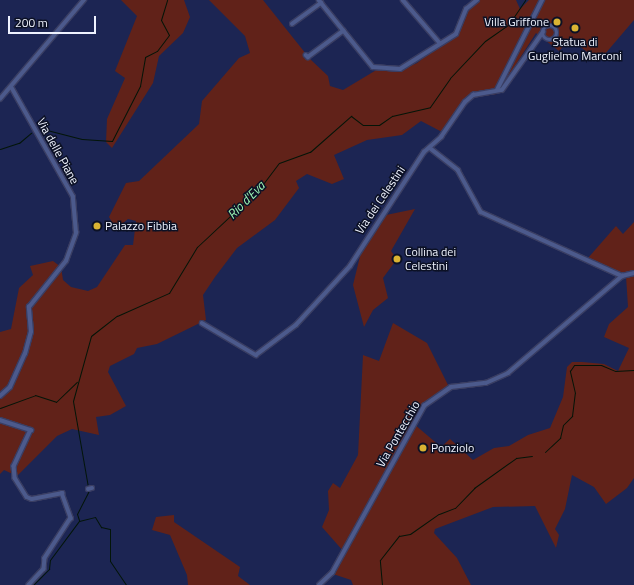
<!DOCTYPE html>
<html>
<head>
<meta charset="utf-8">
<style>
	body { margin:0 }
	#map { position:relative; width:634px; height:585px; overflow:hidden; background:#1c2553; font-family:"Titillium Web",sans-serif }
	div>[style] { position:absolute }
	.green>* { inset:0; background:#612219 }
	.stream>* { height:1px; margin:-0.5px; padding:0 0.5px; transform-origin:0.5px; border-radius:0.5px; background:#031508 }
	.roads { filter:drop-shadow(1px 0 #3a3e63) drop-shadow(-1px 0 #3a3e63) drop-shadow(0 1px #3a3e63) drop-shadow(0 -1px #3a3e63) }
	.minor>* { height:3.5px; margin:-1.75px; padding:0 1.75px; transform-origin:1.75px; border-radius:1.75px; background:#4c5a8c }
	.minor>.ring { margin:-1.75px; padding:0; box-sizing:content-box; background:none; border:3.5px solid #4c5a8c; border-radius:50% }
	.dots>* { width:11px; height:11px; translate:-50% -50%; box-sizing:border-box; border:2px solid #0c1125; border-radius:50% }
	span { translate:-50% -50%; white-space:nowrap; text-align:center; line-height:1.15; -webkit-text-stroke:3px #0c1125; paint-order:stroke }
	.poi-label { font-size:12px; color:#eef2fe }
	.right { translate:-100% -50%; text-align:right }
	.left { translate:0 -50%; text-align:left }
	.street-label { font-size:12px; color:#eef2fe }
	.water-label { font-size:13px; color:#9ef6b4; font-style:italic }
	.scale { position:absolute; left:8px; top:16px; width:88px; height:18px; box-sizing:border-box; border:2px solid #eef2fe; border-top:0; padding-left:5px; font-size:12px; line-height:14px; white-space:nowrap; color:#eef2fe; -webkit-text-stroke:3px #0c1125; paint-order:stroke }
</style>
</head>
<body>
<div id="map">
	<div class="green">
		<div style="clip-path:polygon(121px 0,184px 0,190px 17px,183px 33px,159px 56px,153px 83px,112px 148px,106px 142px,107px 119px,125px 78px,115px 71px,137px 16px)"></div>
		<div style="clip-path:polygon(209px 0,263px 0,310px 59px,328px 76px,330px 86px,343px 90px,378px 69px,401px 70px,417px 63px,457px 32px,465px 11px,479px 0,516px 0,520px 9px,529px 0,634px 0,634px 20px,599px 61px,570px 39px,559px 51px,536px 33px,497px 94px,470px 98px,444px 133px,421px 121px,402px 135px,367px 140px,334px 155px,344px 179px,332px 184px,307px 174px,296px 181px,299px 188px,275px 220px,237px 248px,215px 277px,203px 295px,206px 320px,157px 344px,137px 348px,134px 354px,110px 366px,108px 372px,126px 406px,110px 415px,96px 417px,99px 435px,72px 429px,57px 436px,17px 476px,4px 470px,0 474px,0 332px,11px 329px,19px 288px,33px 275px,30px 266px,53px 261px,61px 267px,63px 280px,71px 287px,88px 291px,97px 287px,125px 245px,133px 245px,136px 221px,128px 219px,116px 229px,109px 217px,126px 183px,139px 181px,199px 124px,202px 101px,239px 58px,250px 53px,245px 36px)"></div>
		<div style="clip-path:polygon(415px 209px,391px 251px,397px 259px,383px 278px,388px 298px,373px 310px,364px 327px,353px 285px,362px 248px,386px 215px)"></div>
		<div style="clip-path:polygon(634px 222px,634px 478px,627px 488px,606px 504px,594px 487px,572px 475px,565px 509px,555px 529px,559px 535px,556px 548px,535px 506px,493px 507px,435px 529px,434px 533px,457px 558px,471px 585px,353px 585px,351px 580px,333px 574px,344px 552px,322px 527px,329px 510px,328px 491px,333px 483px,340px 488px,358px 455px,363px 355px,379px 361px,393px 323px,427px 343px,449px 387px,428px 402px,414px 424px,441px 447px,450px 439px,473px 460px,494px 448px,509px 446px,528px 435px,550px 428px,563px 397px,567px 367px,572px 362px,582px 362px,604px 364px,618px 371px,629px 348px,604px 337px,609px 324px,628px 307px,626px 276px,588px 258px,616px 226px,623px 234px)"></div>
		<div style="clip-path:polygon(174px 515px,174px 522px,240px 567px,238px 576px,250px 585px,188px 585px,187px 575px,170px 535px,152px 530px,156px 517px)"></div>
	</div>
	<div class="stream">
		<div style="left:43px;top:129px;width:40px;rotate:14.4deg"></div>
		<div style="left:82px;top:139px;width:30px;rotate:4deg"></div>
		<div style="left:112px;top:141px;width:62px;rotate:-63deg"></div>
		<div style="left:140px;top:86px;width:29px;rotate:-80deg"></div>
		<div style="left:145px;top:57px;width:13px;rotate:-27deg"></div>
		<div style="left:157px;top:51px;width:20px;rotate:-53deg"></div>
		<div style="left:169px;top:35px;width:17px;rotate:-118deg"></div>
		<div style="left:161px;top:20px;width:21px;rotate:-73deg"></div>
		<div style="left:0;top:149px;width:20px;rotate:-18deg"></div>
		<div style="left:19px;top:143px;width:16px;rotate:-40deg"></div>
		<div style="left:0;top:408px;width:37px;rotate:-20deg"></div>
		<div style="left:35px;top:395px;width:22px;rotate:18deg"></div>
		<div style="left:56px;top:402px;width:29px;rotate:-44deg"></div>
		<div style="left:545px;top:452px;width:21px;rotate:-43deg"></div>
		<div style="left:560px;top:438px;width:13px;rotate:-77deg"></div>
		<div style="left:563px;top:425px;width:13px;rotate:-45deg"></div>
		<div style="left:572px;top:416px;width:23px;rotate:-83deg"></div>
		<div style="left:575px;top:393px;width:23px;rotate:-103deg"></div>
		<div style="left:570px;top:371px;width:7px;rotate:-56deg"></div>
		<div style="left:574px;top:365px;width:27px"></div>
		<div style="left:601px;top:365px;width:15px;rotate:23deg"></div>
		<div style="left:615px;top:371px;width:19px;rotate:-3deg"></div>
		<div style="left:88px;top:487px;width:87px;rotate:-99.9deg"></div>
		<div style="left:73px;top:401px;width:67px;rotate:-74.5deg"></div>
		<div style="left:91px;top:336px;width:33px;rotate:-38deg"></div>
		<div style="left:117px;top:316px;width:57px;rotate:-23.9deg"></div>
		<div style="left:169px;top:293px;width:54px;rotate:-58.7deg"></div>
		<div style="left:197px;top:247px;width:86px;rotate:-43.1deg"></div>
		<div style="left:260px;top:188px;width:31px;rotate:-53deg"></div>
		<div style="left:279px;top:163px;width:33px;rotate:-20deg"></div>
		<div style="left:310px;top:152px;width:55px;rotate:-41.3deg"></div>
		<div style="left:351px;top:116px;width:15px;rotate:37deg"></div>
		<div style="left:363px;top:125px;width:16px"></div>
		<div style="left:379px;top:125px;width:16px;rotate:-35deg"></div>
		<div style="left:392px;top:116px;width:39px;rotate:-13deg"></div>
		<div style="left:430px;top:107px;width:35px;rotate:-55deg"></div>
		<div style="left:450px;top:78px;width:51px;rotate:-46.6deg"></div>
		<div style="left:485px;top:41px;width:29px;rotate:-35deg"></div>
		<div style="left:509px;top:24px;width:29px;rotate:-56deg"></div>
		<div style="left:79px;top:520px;width:6px;rotate:-108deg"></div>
		<div style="left:77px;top:514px;width:25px;rotate:-63deg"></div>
		<div style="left:79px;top:521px;width:16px;rotate:-14deg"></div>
		<div style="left:95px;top:517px;width:12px;rotate:59deg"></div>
		<div style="left:101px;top:527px;width:9px;rotate:13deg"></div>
		<div style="left:110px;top:529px;width:32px;rotate:90deg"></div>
		<div style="left:110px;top:561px;width:29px;rotate:56deg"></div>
		<div style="left:33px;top:585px;width:23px;rotate:-45deg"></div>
		<div style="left:49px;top:569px;width:9px;rotate:-84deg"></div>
		<div style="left:50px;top:560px;width:49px;rotate:-53.4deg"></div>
		<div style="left:382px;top:585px;width:25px;rotate:-95deg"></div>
		<div style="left:380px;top:560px;width:31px;rotate:-52deg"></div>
		<div style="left:399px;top:536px;width:11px;rotate:-10deg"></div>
		<div style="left:410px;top:534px;width:35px;rotate:-35deg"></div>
		<div style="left:439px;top:514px;width:17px;rotate:-21deg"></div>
		<div style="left:455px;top:508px;width:28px;rotate:-46deg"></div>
		<div style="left:474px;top:488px;width:52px;rotate:-35.5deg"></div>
		<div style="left:516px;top:458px;width:16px;rotate:-7deg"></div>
	</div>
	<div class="roads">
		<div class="minor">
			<div style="left:319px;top:0;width:86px;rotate:51.1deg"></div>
			<div style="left:373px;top:67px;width:27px;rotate:4deg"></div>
			<div style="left:400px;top:69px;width:66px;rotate:-32deg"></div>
			<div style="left:456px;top:34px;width:27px;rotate:-68deg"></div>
			<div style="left:466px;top:9px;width:14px;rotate:-39deg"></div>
			<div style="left:403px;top:0;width:57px;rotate:49.3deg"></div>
			<div style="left:292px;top:24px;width:36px;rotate:-36deg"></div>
			<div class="ring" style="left:543px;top:26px;width:10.5px;height:10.5px"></div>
			<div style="left:306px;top:55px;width:3px;rotate:45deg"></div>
			<div style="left:308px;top:57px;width:44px;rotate:-36.6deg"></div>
			<div style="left:497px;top:90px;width:101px;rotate:-63.4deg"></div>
			<div style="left:0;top:99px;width:130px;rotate:-49.7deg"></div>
			<div style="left:430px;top:148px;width:36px;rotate:38deg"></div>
			<div style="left:458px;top:170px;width:48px;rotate:61.3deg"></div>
			<div style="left:481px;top:212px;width:155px;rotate:24.4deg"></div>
			<div style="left:202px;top:323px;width:63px;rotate:30.7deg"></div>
			<div style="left:256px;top:355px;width:50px;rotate:-36.9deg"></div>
			<div style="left:296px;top:325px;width:80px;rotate:-47.5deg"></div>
			<div style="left:350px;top:266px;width:136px;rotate:-57deg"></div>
			<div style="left:424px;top:152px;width:23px;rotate:-41deg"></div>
			<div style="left:441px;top:137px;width:42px;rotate:-55.6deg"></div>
			<div style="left:465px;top:102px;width:11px;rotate:-41deg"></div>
			<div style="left:473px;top:95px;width:29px;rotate:-10deg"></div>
			<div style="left:502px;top:90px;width:71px;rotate:-54.7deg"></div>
			<div style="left:0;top:396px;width:13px;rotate:-42deg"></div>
			<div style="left:10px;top:387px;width:36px;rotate:-66deg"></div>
			<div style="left:25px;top:354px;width:23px;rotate:-75deg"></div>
			<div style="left:31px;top:332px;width:25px;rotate:-95deg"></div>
			<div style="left:29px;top:307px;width:59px;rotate:-51.2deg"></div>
			<div style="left:66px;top:261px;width:30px;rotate:-70deg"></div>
			<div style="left:76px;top:233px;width:36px;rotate:-95deg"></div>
			<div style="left:73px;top:197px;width:126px;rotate:-119.4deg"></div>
			<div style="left:0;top:420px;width:33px;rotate:18deg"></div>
			<div style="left:31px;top:430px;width:40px;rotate:115deg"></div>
			<div style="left:14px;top:466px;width:12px;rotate:85deg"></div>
			<div style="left:15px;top:478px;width:22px;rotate:58deg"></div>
			<div style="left:27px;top:497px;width:5px;rotate:22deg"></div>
			<div style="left:32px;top:499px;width:31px;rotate:-11deg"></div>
			<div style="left:62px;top:493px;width:27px;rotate:70deg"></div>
			<div style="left:71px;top:518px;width:48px;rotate:123deg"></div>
			<div style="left:45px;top:558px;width:11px;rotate:95deg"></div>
			<div style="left:44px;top:569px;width:22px;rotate:133deg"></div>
			<div style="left:88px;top:489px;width:4px;rotate:-14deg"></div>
			<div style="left:319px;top:585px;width:18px;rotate:-43deg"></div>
			<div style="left:332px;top:573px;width:191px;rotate:-61.1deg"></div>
			<div style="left:424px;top:406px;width:33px;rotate:-35deg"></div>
			<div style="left:451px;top:387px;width:35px;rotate:-7deg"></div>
			<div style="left:486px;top:383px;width:24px;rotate:-24deg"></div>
			<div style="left:508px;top:373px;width:150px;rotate:-40.4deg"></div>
			<div style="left:622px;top:276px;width:12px;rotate:-14deg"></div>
		</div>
	</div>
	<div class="dots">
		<div style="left:557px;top:22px;background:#dab333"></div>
		<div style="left:575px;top:28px;background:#dab333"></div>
		<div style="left:97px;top:226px;background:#dab333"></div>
		<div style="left:397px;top:259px;background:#dab333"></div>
		<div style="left:423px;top:448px;background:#dab333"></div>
	</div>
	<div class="poi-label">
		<span class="right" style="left:549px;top:22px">Villa Griffone</span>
		<span style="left:575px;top:49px">Statua di<br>Guglielmo Marconi</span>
		<span class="left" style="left:105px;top:226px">Palazzo Fibbia</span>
		<span class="left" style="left:405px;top:259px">Collina dei<br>Celestini</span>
		<span class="left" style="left:431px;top:448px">Ponziolo</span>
	</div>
	<div class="street-label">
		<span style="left:58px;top:151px;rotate:61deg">Via delle Piane</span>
		<span style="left:380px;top:200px;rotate:-56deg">Via dei Celestini</span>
		<span style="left:398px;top:434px;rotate:-60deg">Via Pontecchio</span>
	</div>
	<div class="water-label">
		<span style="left:246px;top:200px;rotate:-45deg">Rio d'Eva</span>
	</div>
	<div class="scale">200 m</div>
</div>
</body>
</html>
